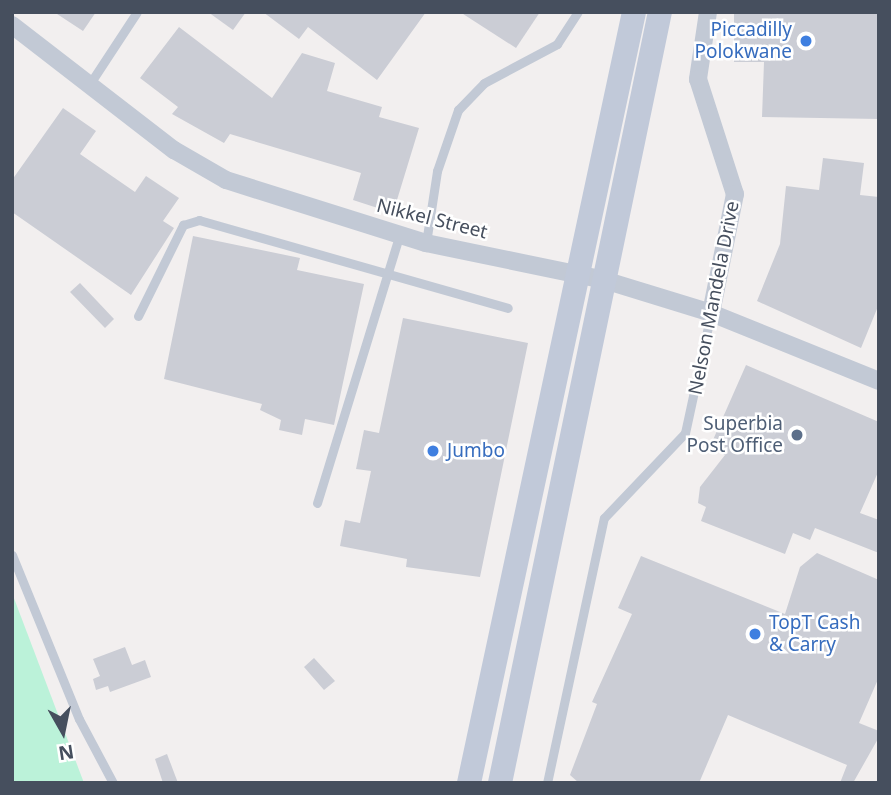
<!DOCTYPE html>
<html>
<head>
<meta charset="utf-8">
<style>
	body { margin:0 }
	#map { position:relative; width:891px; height:795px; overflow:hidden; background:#f2efef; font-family:"Noto Sans",sans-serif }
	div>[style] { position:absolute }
	.green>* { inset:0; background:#bbf2d9 }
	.building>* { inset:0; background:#cbcdd5 }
	.service>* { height:9px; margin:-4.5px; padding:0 4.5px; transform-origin:4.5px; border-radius:4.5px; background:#c2c9d5 }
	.minor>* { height:18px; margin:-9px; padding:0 9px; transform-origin:9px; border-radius:9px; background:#c2c9d5 }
	.secondary>* { height:24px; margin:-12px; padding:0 12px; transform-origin:12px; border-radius:12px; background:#c1c9d9 }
	.dots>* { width:19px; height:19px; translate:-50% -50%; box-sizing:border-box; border:4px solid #fff; border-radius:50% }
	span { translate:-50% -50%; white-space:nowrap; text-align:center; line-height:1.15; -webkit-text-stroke:5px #fff; paint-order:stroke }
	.shop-label { font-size:19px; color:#366cbe }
	.right { translate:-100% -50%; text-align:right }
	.left { translate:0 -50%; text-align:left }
	.street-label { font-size:19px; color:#464f5e }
	.service-label { font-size:19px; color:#4e5e75 }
	.frame { position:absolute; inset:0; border:14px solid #464f5e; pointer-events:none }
	.north { position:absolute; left:28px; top:697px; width:70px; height:70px; -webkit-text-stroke:5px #fff; paint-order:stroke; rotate:171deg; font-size:19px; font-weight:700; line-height:28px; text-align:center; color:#464f5e }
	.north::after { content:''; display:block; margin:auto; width:24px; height:32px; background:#464f5e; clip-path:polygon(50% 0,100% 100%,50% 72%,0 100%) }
</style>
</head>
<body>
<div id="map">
	<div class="green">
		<div style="clip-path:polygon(12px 593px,84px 783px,12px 783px)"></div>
	</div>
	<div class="building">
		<div style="clip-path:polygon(54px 12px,96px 12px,83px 31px)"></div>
		<div style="clip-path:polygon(208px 12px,246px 12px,233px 30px)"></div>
		<div style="clip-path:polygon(263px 12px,426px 12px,377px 80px,308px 27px,299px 39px)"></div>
		<div style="clip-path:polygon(460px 12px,540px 12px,516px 48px)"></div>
		<div style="clip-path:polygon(879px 12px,879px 119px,762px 117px,764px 62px,734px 62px,734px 13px)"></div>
		<div style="clip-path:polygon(179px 27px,272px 98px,302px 53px,335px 63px,327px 91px,382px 107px,379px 117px,419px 128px,393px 213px,353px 200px,361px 173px,230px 134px,224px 143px,172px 114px,178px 107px,140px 78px)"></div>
		<div style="clip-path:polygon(63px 108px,96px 131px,80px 154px,135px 192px,146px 176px,179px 198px,163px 221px,174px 228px,131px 295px,12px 212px,12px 180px)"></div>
		<div style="clip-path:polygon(823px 158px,864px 163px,860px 195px,879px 197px,879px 304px,861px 348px,757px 301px,780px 244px,786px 186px,819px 190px)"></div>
		<div style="clip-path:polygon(193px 236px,300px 258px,297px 270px,364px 284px,334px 425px,305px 419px,302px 435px,279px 430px,281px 420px,260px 410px,262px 404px,164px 379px)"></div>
		<div style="clip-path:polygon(80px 283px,114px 319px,105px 328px,70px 292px)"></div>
		<div style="clip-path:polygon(403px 318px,528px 343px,480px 577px,406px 567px,407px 559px,340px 546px,345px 520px,360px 523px,371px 471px,356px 469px,364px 430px,379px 433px)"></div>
		<div style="clip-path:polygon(746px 365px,879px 422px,879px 470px,860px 513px,879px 520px,879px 553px,815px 528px,810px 540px,793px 533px,785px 554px,701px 521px,706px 507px,698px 503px,700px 487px,725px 455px,709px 449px)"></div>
		<div style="clip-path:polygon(817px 553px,879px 580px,879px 677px,859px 723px,879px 731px,879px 737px,853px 783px,840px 783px,847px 765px,728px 715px,699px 783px,579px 783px,570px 775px,597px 704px,592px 702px,632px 614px,618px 608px,641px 556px,785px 614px,800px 567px)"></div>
		<div style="clip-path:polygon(125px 647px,132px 665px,145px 660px,151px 677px,110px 692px,108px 686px,96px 690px,93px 679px,100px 676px,93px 659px)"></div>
		<div style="clip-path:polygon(314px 658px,335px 681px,324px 690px,304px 667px)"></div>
		<div style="clip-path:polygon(167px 754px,178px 783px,163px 783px,155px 759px)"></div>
	</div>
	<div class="service">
		<div style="left:89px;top:85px;width:87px;rotate:-56.7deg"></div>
		<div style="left:426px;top:243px;width:73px;rotate:-81.3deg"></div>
		<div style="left:437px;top:171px;width:65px;rotate:-71deg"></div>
		<div style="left:458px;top:110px;width:37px;rotate:-46deg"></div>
		<div style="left:484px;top:83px;width:83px;rotate:-28.1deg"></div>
		<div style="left:557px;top:44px;width:38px;rotate:-57deg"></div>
		<div style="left:138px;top:316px;width:102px;rotate:-63.7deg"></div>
		<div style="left:183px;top:225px;width:17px;rotate:-17deg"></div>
		<div style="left:199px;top:220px;width:321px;rotate:15.9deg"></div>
		<div style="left:317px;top:503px;width:282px;rotate:-72.9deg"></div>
		<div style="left:12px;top:555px;width:177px;rotate:67.8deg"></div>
		<div style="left:79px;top:719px;width:72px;rotate:62deg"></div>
		<div style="left:547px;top:783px;width:271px;rotate:-77.9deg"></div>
		<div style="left:604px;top:518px;width:117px;rotate:-46.4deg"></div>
		<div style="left:685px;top:433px;width:123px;rotate:-77.8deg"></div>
	</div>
	<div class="minor">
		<div style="left:708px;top:12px;width:68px;rotate:98.5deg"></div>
		<div style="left:698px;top:79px;width:121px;rotate:72.2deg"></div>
		<div style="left:735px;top:194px;width:121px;rotate:101.4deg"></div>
		<div style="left:12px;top:25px;width:205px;rotate:37.7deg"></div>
		<div style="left:174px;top:150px;width:60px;rotate:30deg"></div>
		<div style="left:226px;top:180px;width:210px;rotate:17.5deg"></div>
		<div style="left:426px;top:243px;width:182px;rotate:11.7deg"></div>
		<div style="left:604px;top:280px;width:112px;rotate:17.1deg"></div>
		<div style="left:711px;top:313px;width:181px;rotate:22deg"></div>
	</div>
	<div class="secondary">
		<div style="left:469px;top:783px;width:788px;rotate:-77.92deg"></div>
		<div style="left:500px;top:783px;width:787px;rotate:-78.28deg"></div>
	</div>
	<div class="dots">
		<div style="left:806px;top:41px;background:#3f7fe0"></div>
		<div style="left:797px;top:435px;background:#5c6f8a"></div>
		<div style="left:433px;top:451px;background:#3f7fe0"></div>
		<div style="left:755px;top:634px;background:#3f7fe0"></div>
	</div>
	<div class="shop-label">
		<span class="right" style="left:792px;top:41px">Piccadilly<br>Polokwane</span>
		<span class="left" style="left:447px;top:451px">Jumbo</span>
		<span class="left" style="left:769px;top:634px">TopT Cash<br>&amp; Carry</span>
	</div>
	<div class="street-label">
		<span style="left:432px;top:219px;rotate:14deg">Nikkel Street</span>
		<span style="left:714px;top:298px;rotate:-79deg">Nelson Mandela Drive</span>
	</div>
	<div class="service-label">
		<span class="right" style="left:783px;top:435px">Superbia<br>Post Office</span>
	</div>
	<div class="frame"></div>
	<div class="north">N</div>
</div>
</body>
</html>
